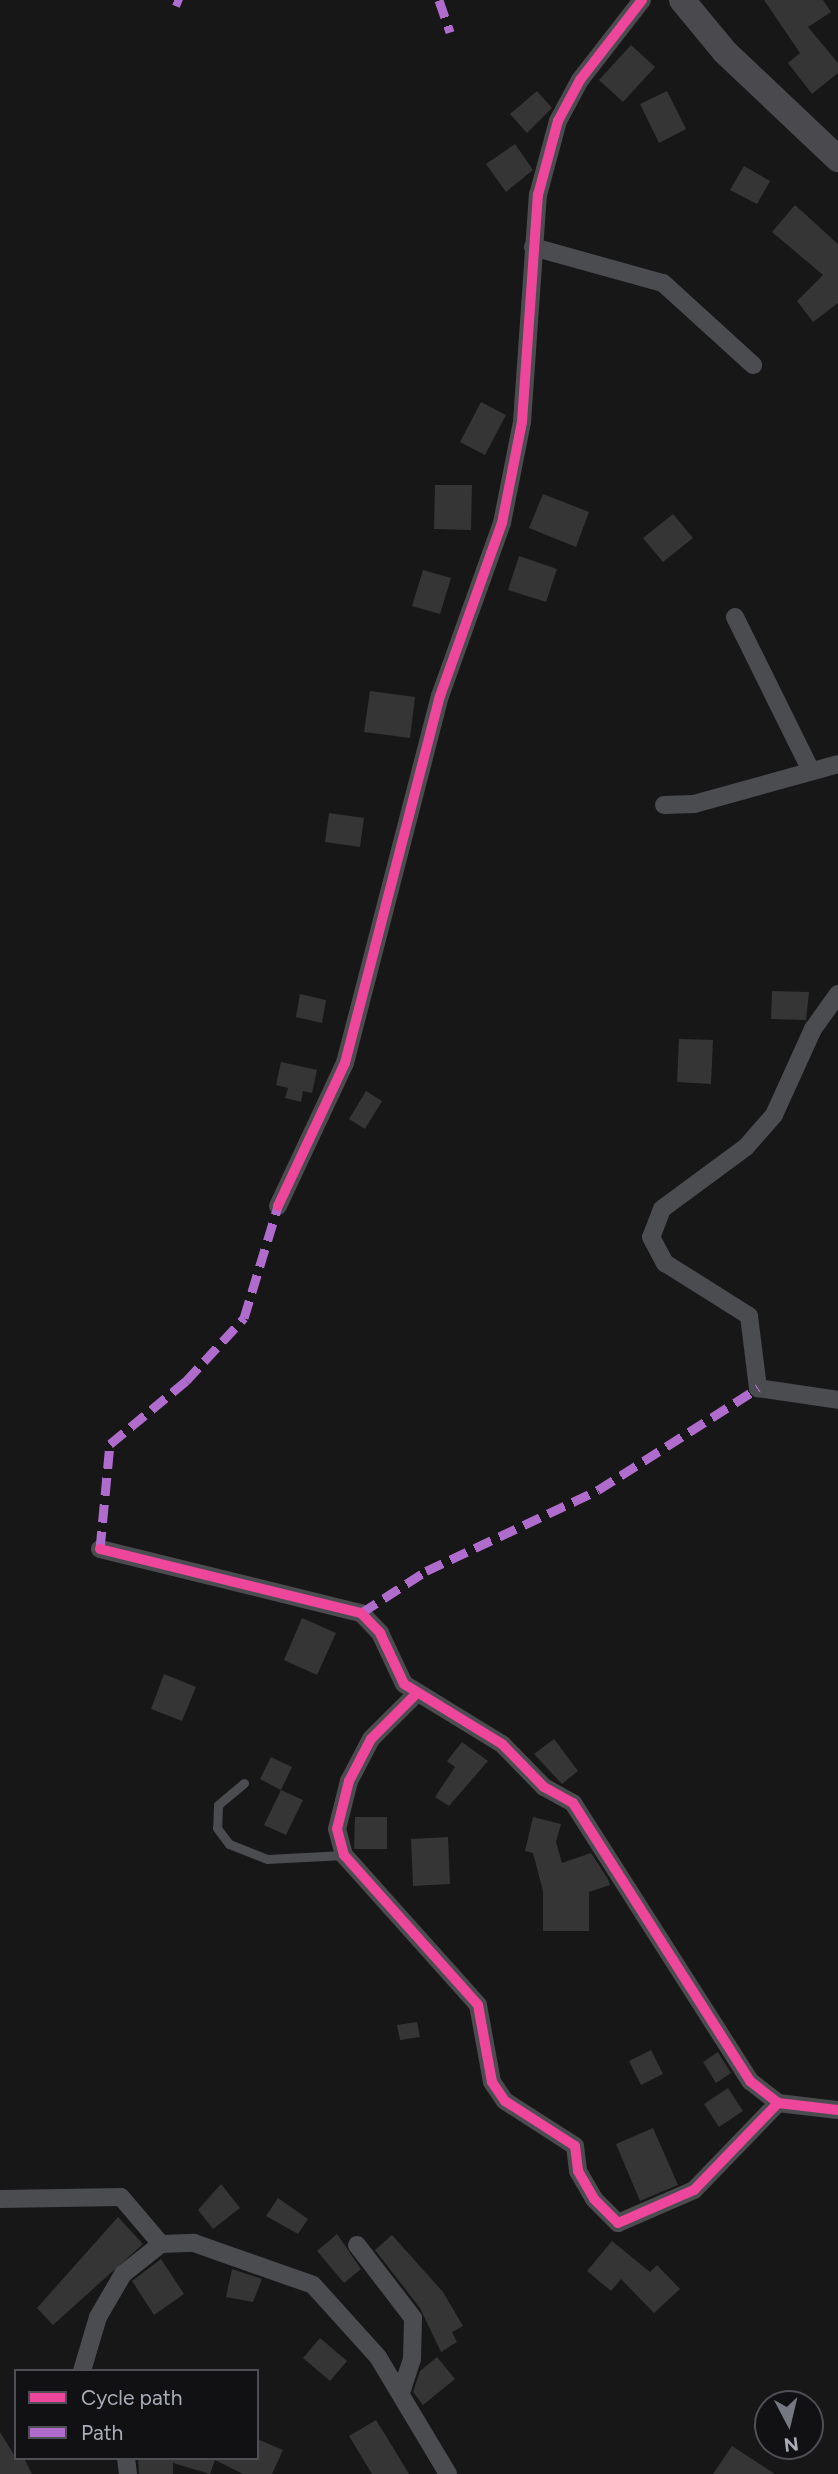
<!DOCTYPE html>
<html>
<head>
<meta charset="utf-8">
<style>
	body { margin:0 }
	#map { position:relative; width:838px; height:2474px; overflow:hidden; background:#171717; font-family:Figtree,sans-serif }
	div>[style] { position:absolute }
	.building>* { inset:0; background:#353536 }
	.lane>* { height:9px; margin:-4.5px; padding:0 4.5px; transform-origin:4.5px; border-radius:4.5px; background:#4b4c50 }
	.street>* { height:18px; margin:-9px; padding:0 9px; transform-origin:9px; border-radius:9px; background:#4b4c50 }
	.secondary>* { height:26px; margin:-13px; padding:0 13px; transform-origin:13px; border-radius:13px; background:#4a4a4e }
	.quiet>* { height:9px; margin-top:-4.5px; transform-origin:0; background:repeating-linear-gradient(90deg,#b06ccc 0 18px,transparent 0 27px) }
	.cycleway>* { height:10px; margin:-5px; padding:0 5px; transform-origin:5px; border-radius:5px; background:#ed469a }
	span { translate:-50% -50%; white-space:nowrap; text-align:center; line-height:1.15; -webkit-text-stroke:5px #111113; paint-order:stroke }
	.legend { position:absolute; left:14px; top:2369px; width:245px; height:91px; box-sizing:border-box; background:#111113; border:2px solid #4d4f55; margin:0; padding:9px 12px; list-style:none; font-size:21px; color:#a8adb8 }
	.legend li { display:flex; align-items:center; gap:14px; height:35px }
	.legend b { width:35px; border:2px solid #4d4f55 }
	.north { position:absolute; left:754px; top:2390px; width:70px; height:70px; box-sizing:border-box; background:#111113; border:2px solid #4d4f55; border-radius:50%; rotate:173deg; font-size:19px; font-weight:700; line-height:28px; text-align:center; color:#a8adb8 }
	.north::after { content:''; display:block; margin:auto; width:24px; height:32px; background:#757880; clip-path:polygon(50% 0,100% 100%,50% 72%,0 100%) }
</style>
</head>
<body>
<div id="map">
	<div class="building">
		<div style="clip-path:polygon(764px 0,823px 0,831px 12px,808px 27px,838px 63px,838px 73px,812px 94px,788px 63px,800px 53px)"></div>
		<div style="clip-path:polygon(631px 45px,655px 67px,623px 102px,599px 80px)"></div>
		<div style="clip-path:polygon(537px 91px,552px 108px,527px 133px,510px 114px)"></div>
		<div style="clip-path:polygon(667px 91px,686px 129px,659px 143px,640px 104px)"></div>
		<div style="clip-path:polygon(515px 144px,533px 170px,506px 192px,486px 164px)"></div>
		<div style="clip-path:polygon(744px 166px,770px 181px,757px 204px,730px 190px)"></div>
		<div style="clip-path:polygon(795px 205px,838px 244px,838px 303px,813px 322px,797px 301px,823px 275px,772px 232px)"></div>
		<div style="clip-path:polygon(481px 402px,506px 415px,485px 455px,460px 442px)"></div>
		<div style="clip-path:polygon(435px 485px,472px 485px,471px 530px,434px 529px)"></div>
		<div style="clip-path:polygon(543px 494px,589px 512px,576px 547px,529px 528px)"></div>
		<div style="clip-path:polygon(673px 514px,693px 538px,663px 562px,643px 538px)"></div>
		<div style="clip-path:polygon(519px 556px,557px 569px,546px 602px,508px 590px)"></div>
		<div style="clip-path:polygon(423px 570px,451px 578px,440px 614px,412px 606px)"></div>
		<div style="clip-path:polygon(370px 691px,415px 697px,410px 738px,364px 732px)"></div>
		<div style="clip-path:polygon(329px 813px,364px 818px,360px 847px,325px 842px)"></div>
		<div style="clip-path:polygon(772px 991px,809px 992px,806px 1020px,771px 1019px)"></div>
		<div style="clip-path:polygon(300px 994px,326px 1000px,322px 1023px,296px 1017px)"></div>
		<div style="clip-path:polygon(679px 1039px,713px 1040px,711px 1084px,677px 1082px)"></div>
		<div style="clip-path:polygon(281px 1062px,317px 1070px,312px 1093px,303px 1091px,301px 1102px,285px 1098px,288px 1088px,276px 1085px)"></div>
		<div style="clip-path:polygon(366px 1091px,382px 1101px,365px 1129px,349px 1119px)"></div>
		<div style="clip-path:polygon(302px 1618px,336px 1633px,317px 1675px,284px 1660px)"></div>
		<div style="clip-path:polygon(164px 1674px,196px 1687px,182px 1721px,151px 1709px)"></div>
		<div style="clip-path:polygon(554px 1739px,578px 1771px,562px 1784px,534px 1754px)"></div>
		<div style="clip-path:polygon(462px 1742px,488px 1761px,449px 1806px,435px 1797px,455px 1767px,447px 1761px)"></div>
		<div style="clip-path:polygon(271px 1757px,292px 1767px,281px 1790px,260px 1779px)"></div>
		<div style="clip-path:polygon(281px 1790px,303px 1800px,286px 1835px,264px 1825px)"></div>
		<div style="clip-path:polygon(355px 1817px,387px 1817px,387px 1849px,354px 1849px)"></div>
		<div style="clip-path:polygon(533px 1817px,561px 1824px,556px 1842px,562px 1863px,591px 1853px,608px 1879px,610px 1885px,589px 1892px,589px 1931px,543px 1931px,543px 1891px,533px 1853px,525px 1851px)"></div>
		<div style="clip-path:polygon(448px 1837px,450px 1884px,413px 1886px,411px 1839px)"></div>
		<div style="clip-path:polygon(417px 2022px,420px 2037px,400px 2040px,397px 2025px)"></div>
		<div style="clip-path:polygon(651px 2050px,663px 2074px,641px 2085px,629px 2061px)"></div>
		<div style="clip-path:polygon(718px 2052px,731px 2073px,716px 2083px,703px 2062px)"></div>
		<div style="clip-path:polygon(728px 2088px,743px 2111px,719px 2127px,704px 2104px)"></div>
		<div style="clip-path:polygon(653px 2128px,678px 2185px,640px 2201px,616px 2144px)"></div>
		<div style="clip-path:polygon(221px 2184px,240px 2208px,213px 2229px,198px 2210px)"></div>
		<div style="clip-path:polygon(278px 2198px,308px 2219px,298px 2234px,266px 2216px)"></div>
		<div style="clip-path:polygon(118px 2217px,143px 2244px,53px 2325px,37px 2308px)"></div>
		<div style="clip-path:polygon(337px 2234px,361px 2269px,344px 2283px,317px 2251px)"></div>
		<div style="clip-path:polygon(392px 2235px,443px 2292px,463px 2326px,452px 2332px,457px 2342px,441px 2352px,420px 2308px,375px 2250px)"></div>
		<div style="clip-path:polygon(612px 2241px,650px 2272px,657px 2265px,680px 2289px,654px 2313px,621px 2279px,611px 2291px,587px 2271px)"></div>
		<div style="clip-path:polygon(161px 2259px,184px 2294px,154px 2315px,132px 2281px)"></div>
		<div style="clip-path:polygon(232px 2269px,262px 2279px,253px 2302px,226px 2297px)"></div>
		<div style="clip-path:polygon(320px 2338px,347px 2361px,330px 2381px,303px 2358px)"></div>
		<div style="clip-path:polygon(437px 2357px,455px 2379px,423px 2405px,413px 2392px,420px 2371px)"></div>
		<div style="clip-path:polygon(376px 2420px,386px 2436px,409px 2474px,372px 2474px,349px 2436px)"></div>
		<div style="clip-path:polygon(0 2432px,16px 2458px,24px 2458px,32px 2474px,0 2474px)"></div>
		<div style="clip-path:polygon(257px 2439px,283px 2450px,272px 2474px,243px 2474px,215px 2460px,210px 2474px,173px 2463px,173px 2474px,139px 2474px,138px 2458px,257px 2458px)"></div>
		<div style="clip-path:polygon(732px 2446px,775px 2474px,713px 2474px)"></div>
	</div>
	<div class="lane">
		<div style="left:244px;top:1783px;width:34px;rotate:140deg"></div>
		<div style="left:218px;top:1805px;width:23px;rotate:92deg"></div>
		<div style="left:217px;top:1828px;width:20px;rotate:53deg"></div>
		<div style="left:229px;top:1844px;width:41px;rotate:21.5deg"></div>
		<div style="left:267px;top:1859px;width:77px;rotate:-3deg"></div>
	</div>
	<div class="street">
		<div style="left:533px;top:247px;width:135px;rotate:15.5deg"></div>
		<div style="left:663px;top:283px;width:122px;rotate:42.3deg"></div>
		<div style="left:735px;top:617px;width:169px;rotate:63.7deg"></div>
		<div style="left:664px;top:805px;width:30px;rotate:-2deg"></div>
		<div style="left:694px;top:804px;width:149px;rotate:-15.5deg"></div>
		<div style="left:838px;top:994px;width:43px;rotate:125.5deg"></div>
		<div style="left:813px;top:1029px;width:94px;rotate:114.4deg"></div>
		<div style="left:774px;top:1115px;width:43px;rotate:131.2deg"></div>
		<div style="left:746px;top:1147px;width:104px;rotate:143.6deg"></div>
		<div style="left:662px;top:1209px;width:30px;rotate:111deg"></div>
		<div style="left:651px;top:1237px;width:30px;rotate:62deg"></div>
		<div style="left:665px;top:1263px;width:99px;rotate:32.2deg"></div>
		<div style="left:749px;top:1316px;width:73px;rotate:82.9deg"></div>
		<div style="left:758px;top:1388px;width:81px;rotate:8.5deg"></div>
		<div style="left:278px;top:1206px;width:158px;rotate:-64.9deg"></div>
		<div style="left:345px;top:1063px;width:379px;rotate:-75.5deg"></div>
		<div style="left:440px;top:696px;width:184px;rotate:-70.3deg"></div>
		<div style="left:502px;top:523px;width:103px;rotate:-78.8deg"></div>
		<div style="left:522px;top:422px;width:228px;rotate:-86deg"></div>
		<div style="left:538px;top:195px;width:77px;rotate:-74.9deg"></div>
		<div style="left:558px;top:121px;width:47px;rotate:-61.8deg"></div>
		<div style="left:580px;top:80px;width:101px;rotate:-52.2deg"></div>
		<div style="left:100px;top:1549px;width:269px;rotate:13.8deg"></div>
		<div style="left:361px;top:1613px;width:28px;rotate:46deg"></div>
		<div style="left:380px;top:1633px;width:56px;rotate:64.8deg"></div>
		<div style="left:404px;top:1684px;width:115px;rotate:31.5deg"></div>
		<div style="left:502px;top:1744px;width:60px;rotate:45.7deg"></div>
		<div style="left:544px;top:1787px;width:33px;rotate:29deg"></div>
		<div style="left:573px;top:1803px;width:330px;rotate:57.5deg"></div>
		<div style="left:750px;top:2081px;width:36px;rotate:38deg"></div>
		<div style="left:778px;top:2103px;width:60px;rotate:6.7deg"></div>
		<div style="left:417px;top:1693px;width:65px;rotate:135deg"></div>
		<div style="left:371px;top:1739px;width:47px;rotate:117.6deg"></div>
		<div style="left:349px;top:1781px;width:49px;rotate:104deg"></div>
		<div style="left:337px;top:1829px;width:27px;rotate:75deg"></div>
		<div style="left:344px;top:1855px;width:201px;rotate:48.2deg"></div>
		<div style="left:478px;top:2005px;width:78px;rotate:79.7deg"></div>
		<div style="left:492px;top:2082px;width:23px;rotate:56deg"></div>
		<div style="left:505px;top:2101px;width:83px;rotate:32.7deg"></div>
		<div style="left:575px;top:2146px;width:25px;rotate:83deg"></div>
		<div style="left:578px;top:2171px;width:32px;rotate:60deg"></div>
		<div style="left:594px;top:2199px;width:34px;rotate:45deg"></div>
		<div style="left:618px;top:2223px;width:83px;rotate:-23.5deg"></div>
		<div style="left:694px;top:2190px;width:121px;rotate:-46deg"></div>
		<div style="left:0;top:2199px;width:121px;rotate:-0.9deg"></div>
		<div style="left:121px;top:2197px;width:62px;rotate:49.6deg"></div>
		<div style="left:357px;top:2245px;width:92px;rotate:52.5deg"></div>
		<div style="left:413px;top:2318px;width:41px;rotate:91.4deg"></div>
		<div style="left:412px;top:2359px;width:35px;rotate:108deg"></div>
		<div style="left:82px;top:2371px;width:56px;rotate:-73.5deg"></div>
		<div style="left:98px;top:2317px;width:50px;rotate:-59.8deg"></div>
		<div style="left:123px;top:2274px;width:48px;rotate:-38.3deg"></div>
		<div style="left:161px;top:2244px;width:33px;rotate:-2deg"></div>
		<div style="left:194px;top:2243px;width:126px;rotate:19.4deg"></div>
		<div style="left:313px;top:2285px;width:97px;rotate:47.9deg"></div>
		<div style="left:378px;top:2357px;width:136px;rotate:59.1deg"></div>
		<div style="left:126px;top:2458px;width:16px;rotate:83deg"></div>
	</div>
	<div class="secondary">
		<div style="left:682px;top:0;width:67px;rotate:50.4deg"></div>
		<div style="left:725px;top:52px;width:156px;rotate:43.4deg"></div>
	</div>
	<div class="quiet">
		<div style="left:174px;top:0;width:8px;rotate:23deg"></div>
		<div style="left:439px;top:0;width:34px;rotate:71deg"></div>
		<div style="left:100px;top:1549px;width:105px;rotate:-84.6deg"></div>
		<div style="left:110px;top:1444px;width:99px;rotate:-39.7deg"></div>
		<div style="left:186px;top:1381px;width:86px;rotate:-47.4deg"></div>
		<div style="left:244px;top:1318px;width:117px;rotate:-73.1deg"></div>
		<div style="left:361px;top:1613px;width:77px;rotate:-32.9deg"></div>
		<div style="left:426px;top:1571px;width:190px;rotate:-25.2deg"></div>
		<div style="left:598px;top:1490px;width:190px;rotate:-32.5deg"></div>
	</div>
	<div class="cycleway">
		<div style="left:278px;top:1206px;width:158px;rotate:-64.9deg"></div>
		<div style="left:345px;top:1063px;width:379px;rotate:-75.5deg"></div>
		<div style="left:440px;top:696px;width:184px;rotate:-70.3deg"></div>
		<div style="left:502px;top:523px;width:103px;rotate:-78.8deg"></div>
		<div style="left:522px;top:422px;width:228px;rotate:-86deg"></div>
		<div style="left:538px;top:195px;width:77px;rotate:-74.9deg"></div>
		<div style="left:558px;top:121px;width:47px;rotate:-61.8deg"></div>
		<div style="left:580px;top:80px;width:101px;rotate:-52.2deg"></div>
		<div style="left:100px;top:1549px;width:269px;rotate:13.8deg"></div>
		<div style="left:361px;top:1613px;width:28px;rotate:46deg"></div>
		<div style="left:380px;top:1633px;width:56px;rotate:64.8deg"></div>
		<div style="left:404px;top:1684px;width:115px;rotate:31.5deg"></div>
		<div style="left:502px;top:1744px;width:60px;rotate:45.7deg"></div>
		<div style="left:544px;top:1787px;width:33px;rotate:29deg"></div>
		<div style="left:573px;top:1803px;width:330px;rotate:57.5deg"></div>
		<div style="left:750px;top:2081px;width:36px;rotate:38deg"></div>
		<div style="left:778px;top:2103px;width:60px;rotate:6.7deg"></div>
		<div style="left:417px;top:1693px;width:65px;rotate:135deg"></div>
		<div style="left:371px;top:1739px;width:47px;rotate:117.6deg"></div>
		<div style="left:349px;top:1781px;width:49px;rotate:104deg"></div>
		<div style="left:337px;top:1829px;width:27px;rotate:75deg"></div>
		<div style="left:344px;top:1855px;width:201px;rotate:48.2deg"></div>
		<div style="left:478px;top:2005px;width:78px;rotate:79.7deg"></div>
		<div style="left:492px;top:2082px;width:23px;rotate:56deg"></div>
		<div style="left:505px;top:2101px;width:83px;rotate:32.7deg"></div>
		<div style="left:575px;top:2146px;width:25px;rotate:83deg"></div>
		<div style="left:578px;top:2171px;width:32px;rotate:60deg"></div>
		<div style="left:594px;top:2199px;width:34px;rotate:45deg"></div>
		<div style="left:618px;top:2223px;width:83px;rotate:-23.5deg"></div>
		<div style="left:694px;top:2190px;width:121px;rotate:-46deg"></div>
	</div>
	<ul class="legend">
	<li><b style="height:9px;background:#ed469a"></b>Cycle path</li>
	<li><b style="height:9px;background:#b06ccc"></b>Path</li>
	</ul>
	<div class="north">N</div>
</div>
</body>
</html>
